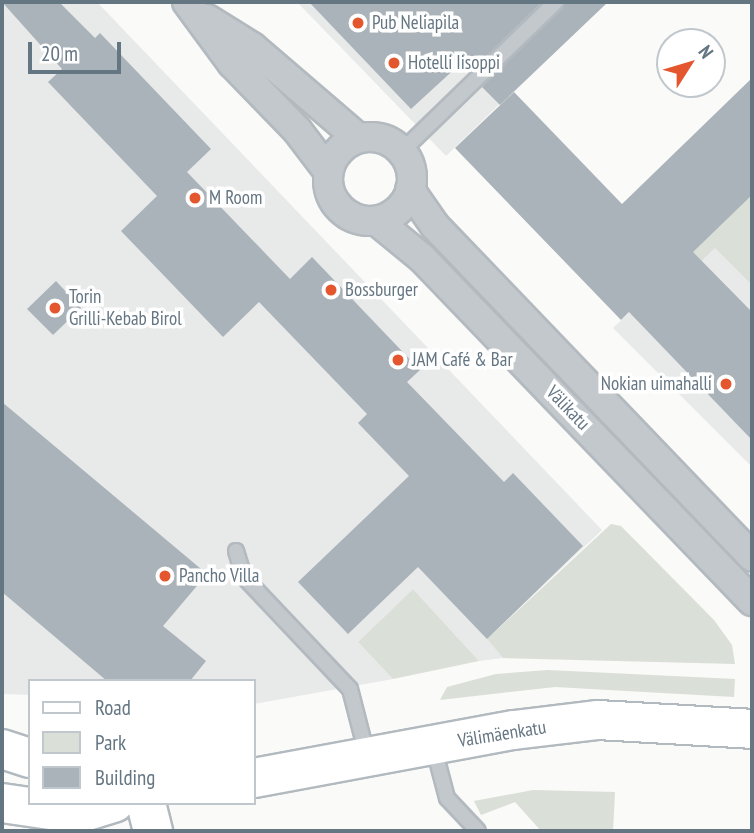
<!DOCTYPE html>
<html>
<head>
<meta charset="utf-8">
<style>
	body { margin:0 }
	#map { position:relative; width:754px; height:833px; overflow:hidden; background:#fafaf8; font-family:"PT Sans Narrow",sans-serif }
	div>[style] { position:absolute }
	.built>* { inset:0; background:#e8e9e9 }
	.green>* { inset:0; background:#dadfd7 }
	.building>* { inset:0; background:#aab3b9 }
	.roads { filter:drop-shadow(2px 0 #b3babf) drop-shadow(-2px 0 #b3babf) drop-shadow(0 2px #b3babf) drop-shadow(0 -2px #b3babf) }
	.lane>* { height:14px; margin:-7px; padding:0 7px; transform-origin:7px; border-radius:7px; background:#c3c8cc }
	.street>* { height:28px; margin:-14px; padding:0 14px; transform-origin:14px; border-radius:14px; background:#c3c8cc }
	.street>.ring { margin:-14px; padding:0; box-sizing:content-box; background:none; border:28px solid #c3c8cc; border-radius:50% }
	.secondary>* { height:38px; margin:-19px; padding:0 19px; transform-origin:19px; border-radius:19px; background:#fff }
	.primary>* { height:38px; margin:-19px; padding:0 19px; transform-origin:19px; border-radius:19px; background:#fff }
	.dots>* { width:19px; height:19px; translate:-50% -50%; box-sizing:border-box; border:4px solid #fff; border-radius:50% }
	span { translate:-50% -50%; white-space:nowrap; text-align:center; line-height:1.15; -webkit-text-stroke:7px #fff; paint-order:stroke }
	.poi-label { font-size:19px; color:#657683 }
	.left { translate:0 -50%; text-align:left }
	.right { translate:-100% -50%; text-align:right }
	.street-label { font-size:19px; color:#657683 }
	.frame { position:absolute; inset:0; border:4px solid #657683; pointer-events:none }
	.legend { position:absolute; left:28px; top:679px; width:228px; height:126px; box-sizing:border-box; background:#fff; border:2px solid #c1c8cd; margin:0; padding:9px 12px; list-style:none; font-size:21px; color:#657683 }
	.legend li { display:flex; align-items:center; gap:14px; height:35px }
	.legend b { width:35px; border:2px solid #c1c8cd }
	.north { position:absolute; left:656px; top:28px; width:70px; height:70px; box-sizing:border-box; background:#fff; border:2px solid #c1c8cd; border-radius:50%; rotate:53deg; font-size:19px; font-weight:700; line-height:28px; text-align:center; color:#657683 }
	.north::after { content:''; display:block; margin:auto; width:24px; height:32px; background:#e4572e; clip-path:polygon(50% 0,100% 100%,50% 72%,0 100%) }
	.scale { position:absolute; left:28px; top:42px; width:93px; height:32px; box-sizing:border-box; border:4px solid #657683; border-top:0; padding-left:9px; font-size:21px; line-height:24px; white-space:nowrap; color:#657683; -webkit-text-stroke:5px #fff; paint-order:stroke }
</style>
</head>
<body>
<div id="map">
	<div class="built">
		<div style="clip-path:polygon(2px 2px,97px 2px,602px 530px,487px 639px,503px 658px,479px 661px,413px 589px,358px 642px,393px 679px,254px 704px,254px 681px,30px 681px,30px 695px,2px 694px)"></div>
		<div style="clip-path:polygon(297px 2px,605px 2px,446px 156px)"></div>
		<div style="clip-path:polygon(752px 195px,752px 467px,613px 328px)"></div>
	</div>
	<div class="green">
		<div style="clip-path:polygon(752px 195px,752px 285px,715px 248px,680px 281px,665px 278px)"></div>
		<div style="clip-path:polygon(611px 524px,621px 526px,714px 620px,732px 645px,735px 664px,503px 658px,487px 639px)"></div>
		<div style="clip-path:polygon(413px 589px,479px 661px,393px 679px,358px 642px)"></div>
		<div style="clip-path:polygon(548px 670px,735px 679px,734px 697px,555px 687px,440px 700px,447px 687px,496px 674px)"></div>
		<div style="clip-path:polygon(533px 790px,615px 792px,613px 831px,541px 831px,515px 802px,481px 815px,474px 801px)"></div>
	</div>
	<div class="building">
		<div style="clip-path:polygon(2px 2px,59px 2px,95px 38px,100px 33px,211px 149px,187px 172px,290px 279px,312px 257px,420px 370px,407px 382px,504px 482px,513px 473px,583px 546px,487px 639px,418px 567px,348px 634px,298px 582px,409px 476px,358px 423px,367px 414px,259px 302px,223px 337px,121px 231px,157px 196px,48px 82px,62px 69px)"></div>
		<div style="clip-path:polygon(309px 2px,542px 2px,469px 73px,460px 64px,411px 109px)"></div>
		<div style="clip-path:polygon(565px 2px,608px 2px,500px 105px,482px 87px)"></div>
		<div style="clip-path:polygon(752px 78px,752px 195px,693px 252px,752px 312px,752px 440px,629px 312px,621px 320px,455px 148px,514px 92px,622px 204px)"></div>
		<div style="clip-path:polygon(56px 281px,81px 308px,53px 335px,27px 309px)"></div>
		<div style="clip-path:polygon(2px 402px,207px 574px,163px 626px,206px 661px,190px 681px,107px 681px,2px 592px)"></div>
	</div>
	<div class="roads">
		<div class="lane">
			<div style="left:402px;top:151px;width:214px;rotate:-44.1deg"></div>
			<div style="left:236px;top:551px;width:27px;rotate:73deg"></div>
			<div style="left:244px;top:577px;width:154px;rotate:46.6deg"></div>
			<div style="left:350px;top:689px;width:68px;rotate:75.6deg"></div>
			<div style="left:433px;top:745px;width:55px;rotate:75.2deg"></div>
			<div style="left:447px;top:798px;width:45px;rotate:46.8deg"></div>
		</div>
		<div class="street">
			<div style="left:187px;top:2px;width:76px;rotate:53.6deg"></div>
			<div style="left:232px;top:63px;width:93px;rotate:45.9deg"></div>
			<div style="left:297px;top:130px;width:51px;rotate:52.9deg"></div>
			<div style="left:207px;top:19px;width:53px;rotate:31.9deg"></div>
			<div style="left:252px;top:47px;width:140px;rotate:40.6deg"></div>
			<div class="ring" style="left:328px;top:137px;width:56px;height:56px"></div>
			<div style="left:410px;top:190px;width:44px;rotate:55.2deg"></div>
			<div style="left:435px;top:226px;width:458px;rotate:46.2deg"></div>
			<div style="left:377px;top:221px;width:58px;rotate:39.4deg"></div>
			<div style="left:422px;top:258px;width:476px;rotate:46.1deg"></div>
		</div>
		<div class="secondary">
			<div style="left:146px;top:803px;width:29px;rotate:76deg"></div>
		</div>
		<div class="primary">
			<div style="left:2px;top:749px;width:29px;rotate:18deg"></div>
			<div style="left:254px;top:778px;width:264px;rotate:-10.5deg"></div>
			<div style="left:514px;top:730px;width:85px;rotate:-6.8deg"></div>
			<div style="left:598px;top:720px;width:154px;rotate:3.3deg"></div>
			<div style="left:2px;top:803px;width:76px;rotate:8.3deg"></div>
			<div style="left:77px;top:814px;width:39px;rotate:-17deg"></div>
		</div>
	</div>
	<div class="dots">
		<div style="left:358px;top:23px;background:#e4572e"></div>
		<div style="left:394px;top:63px;background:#e4572e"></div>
		<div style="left:195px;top:198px;background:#e4572e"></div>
		<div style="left:331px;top:290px;background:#e4572e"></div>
		<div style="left:55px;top:308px;background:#e4572e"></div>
		<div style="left:398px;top:360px;background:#e4572e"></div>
		<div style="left:726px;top:384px;background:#e4572e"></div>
		<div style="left:165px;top:576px;background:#e4572e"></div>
	</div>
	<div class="poi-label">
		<span class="left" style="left:372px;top:23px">Pub Neliapila</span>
		<span class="left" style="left:408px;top:63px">Hotelli Iisoppi</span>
		<span class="left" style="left:209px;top:198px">M Room</span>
		<span class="left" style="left:345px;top:290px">Bossburger</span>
		<span class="left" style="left:69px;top:308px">Torin<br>Grilli-Kebab Birol</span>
		<span class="left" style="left:412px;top:360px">JAM Café &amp; Bar</span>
		<span class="right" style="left:712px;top:384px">Nokian uimahalli</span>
		<span class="left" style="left:179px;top:576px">Pancho Villa</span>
	</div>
	<div class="street-label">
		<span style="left:568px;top:408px;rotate:46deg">Välikatu</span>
		<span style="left:502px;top:734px;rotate:-9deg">Välimäenkatu</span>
	</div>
	<div class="frame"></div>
	<ul class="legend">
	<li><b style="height:9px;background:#fff"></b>Road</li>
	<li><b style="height:19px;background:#dadfd7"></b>Park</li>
	<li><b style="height:19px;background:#aab3b9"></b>Building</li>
	</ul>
	<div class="north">N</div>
	<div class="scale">20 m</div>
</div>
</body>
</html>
